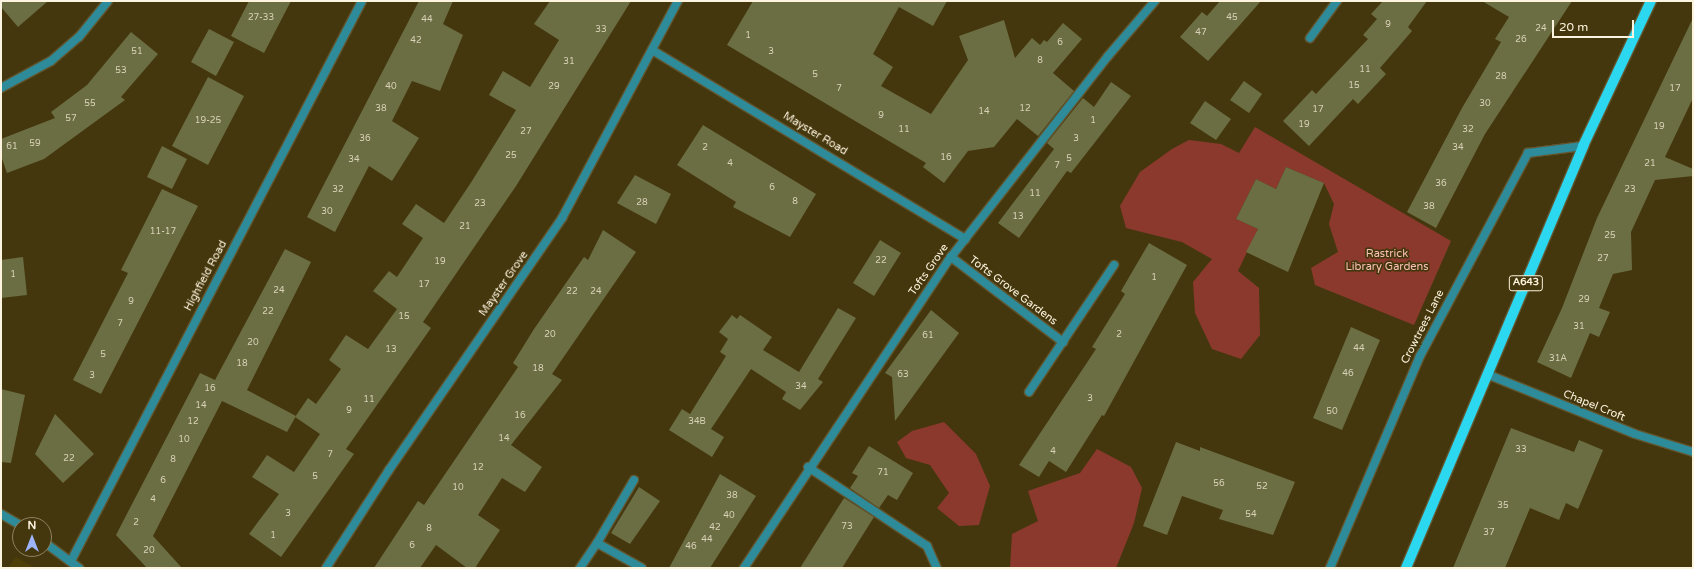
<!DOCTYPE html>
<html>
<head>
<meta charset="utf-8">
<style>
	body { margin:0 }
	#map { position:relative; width:1694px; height:569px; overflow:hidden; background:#45370d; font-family:"Varela Round",sans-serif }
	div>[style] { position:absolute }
	.built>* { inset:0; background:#4e3e07 }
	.green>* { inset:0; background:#8c392d }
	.building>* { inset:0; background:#6b6d43 }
	.roads { filter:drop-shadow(1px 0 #62552e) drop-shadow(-1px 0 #62552e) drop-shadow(0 1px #62552e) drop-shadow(0 -1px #62552e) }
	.service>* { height:8px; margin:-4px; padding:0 4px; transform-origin:4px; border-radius:4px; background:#2d8b9a }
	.minor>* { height:8px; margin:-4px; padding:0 4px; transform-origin:4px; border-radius:4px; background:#2d8b9a }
	.tertiary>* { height:8px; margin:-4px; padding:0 4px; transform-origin:4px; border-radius:4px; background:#2d8b9a }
	.primary>* { height:10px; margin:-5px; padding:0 5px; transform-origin:5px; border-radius:5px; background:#2cd7f0 }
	span { translate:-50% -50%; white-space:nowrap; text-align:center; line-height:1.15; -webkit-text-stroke:3.5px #45370d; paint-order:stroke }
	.number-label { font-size:9px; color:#d8d2b7 }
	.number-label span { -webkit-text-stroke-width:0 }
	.shield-label span { padding:1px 3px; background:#45370d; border:1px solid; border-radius:3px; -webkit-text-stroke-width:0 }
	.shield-label { font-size:10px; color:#fcf4de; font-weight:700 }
	.street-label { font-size:11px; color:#fcf4de }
	.park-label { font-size:11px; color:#fac2b8 }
	.frame { position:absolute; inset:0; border:2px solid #fcf4de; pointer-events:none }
	.north { position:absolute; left:12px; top:517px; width:40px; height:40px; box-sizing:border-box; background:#45370d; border:1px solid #8e8361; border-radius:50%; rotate:0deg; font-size:11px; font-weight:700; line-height:16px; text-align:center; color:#fcf4de }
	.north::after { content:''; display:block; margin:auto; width:14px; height:18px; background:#9db4fd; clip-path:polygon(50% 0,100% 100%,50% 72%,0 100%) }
	.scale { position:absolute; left:1552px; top:20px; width:82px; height:18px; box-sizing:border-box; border:2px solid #fcf4de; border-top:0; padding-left:5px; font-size:12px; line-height:14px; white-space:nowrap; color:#fcf4de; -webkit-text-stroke:3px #45370d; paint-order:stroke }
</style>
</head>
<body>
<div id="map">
	<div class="built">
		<div style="clip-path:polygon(16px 557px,36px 568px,8px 568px)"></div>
	</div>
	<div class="green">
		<div style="clip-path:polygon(1255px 127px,1451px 241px,1414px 325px,1315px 285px,1311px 268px,1338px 252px,1329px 224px,1334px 204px,1324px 183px,1286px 167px,1276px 189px,1256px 179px,1236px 219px,1258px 229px,1238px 271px,1259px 288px,1260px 335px,1241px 359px,1212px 349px,1195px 313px,1193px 282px,1212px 259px,1182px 242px,1126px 228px,1120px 206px,1140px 172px,1172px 149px,1189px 140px,1221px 144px,1239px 153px)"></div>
		<div style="clip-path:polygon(944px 422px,976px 454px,990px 486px,979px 525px,959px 526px,937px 508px,949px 493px,930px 465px,906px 458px,897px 442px,912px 431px)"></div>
		<div style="clip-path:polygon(1097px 449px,1131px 467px,1142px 488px,1134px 523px,1116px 568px,1010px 568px,1012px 534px,1038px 521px,1028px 491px,1080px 473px)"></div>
	</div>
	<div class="building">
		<div style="clip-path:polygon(1px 1px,48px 1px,18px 27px,1px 7px)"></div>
		<div style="clip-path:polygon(249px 1px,291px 1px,264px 53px,231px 36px)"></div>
		<div style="clip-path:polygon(419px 1px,453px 1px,443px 24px,463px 35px,440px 91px,412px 81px,392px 121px,419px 138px,392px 181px,369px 166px,335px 232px,307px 217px)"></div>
		<div style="clip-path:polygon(550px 1px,631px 1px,516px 186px,423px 322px,431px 328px,346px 449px,354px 454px,281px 557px,249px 534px,279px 494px,252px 477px,267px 455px,294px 472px,320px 434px,295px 417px,308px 398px,316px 404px,341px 369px,329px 360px,346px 335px,368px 349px,397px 309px,373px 291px,389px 271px,397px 277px,423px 238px,402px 224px,416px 204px,444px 223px,472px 181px,516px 110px,489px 95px,503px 71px,530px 87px,559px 40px,534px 24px)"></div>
		<div style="clip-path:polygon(753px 1px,947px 1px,933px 26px,899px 7px,873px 54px,893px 67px,881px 86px,931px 114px,968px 60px,959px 36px,1004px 20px,1015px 58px,1032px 38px,1040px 45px,1044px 40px,1047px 42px,1063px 23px,1082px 39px,1053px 73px,1074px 91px,1038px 136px,1017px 119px,994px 147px,968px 151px,944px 183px,923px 167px,926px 163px,727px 45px)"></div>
		<div style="clip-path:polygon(1220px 1px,1261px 1px,1208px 61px,1180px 37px,1202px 12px,1207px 16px)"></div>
		<div style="clip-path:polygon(1383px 1px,1427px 1px,1408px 27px,1412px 31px,1380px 68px,1386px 74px,1358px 104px,1353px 99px,1309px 146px,1283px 121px,1312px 90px,1316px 94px,1368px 39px,1363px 35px,1377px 19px,1371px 14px)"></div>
		<div style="clip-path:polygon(1482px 1px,1572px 1px,1485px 134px,1436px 228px,1407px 212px,1462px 108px,1501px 42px,1495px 39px,1509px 17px)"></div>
		<div style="clip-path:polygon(1693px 18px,1693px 98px,1665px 157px,1693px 169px,1693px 176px,1655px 180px,1631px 232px,1632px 270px,1613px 274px,1599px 308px,1610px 312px,1599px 337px,1590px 333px,1571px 378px,1537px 362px,1562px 308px,1597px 218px)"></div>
		<div style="clip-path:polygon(209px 29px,234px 42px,216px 76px,191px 62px)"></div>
		<div style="clip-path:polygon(131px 32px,158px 54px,121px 97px,125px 100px,44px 159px,7px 173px,1px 156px,1px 139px,55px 118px,51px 112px,87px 85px)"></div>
		<div style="clip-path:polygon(208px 77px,244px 96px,208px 165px,172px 146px)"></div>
		<div style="clip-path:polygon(1244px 81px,1262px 94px,1249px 113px,1230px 100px)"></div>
		<div style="clip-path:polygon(1111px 82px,1131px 96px,1071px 173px,1067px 171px,1019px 238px,998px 223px,1054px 149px,1047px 143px,1083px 98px,1094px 107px)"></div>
		<div style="clip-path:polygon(1205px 101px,1231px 119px,1216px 140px,1190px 123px)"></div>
		<div style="clip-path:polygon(703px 125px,816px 194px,790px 237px,733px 207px,736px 202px,677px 165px)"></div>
		<div style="clip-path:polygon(162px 146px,187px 159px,172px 189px,147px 177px)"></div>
		<div style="clip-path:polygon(1286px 167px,1324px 183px,1288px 272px,1246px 252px,1258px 229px,1236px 219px,1256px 179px,1276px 189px)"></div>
		<div style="clip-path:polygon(635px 175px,671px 194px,656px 224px,617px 203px)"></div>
		<div style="clip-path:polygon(162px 189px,198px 206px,101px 394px,73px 380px,128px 273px,121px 270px)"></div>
		<div style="clip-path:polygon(603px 230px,636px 252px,552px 374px,562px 380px,511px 445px,542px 467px,525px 492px,502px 478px,478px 515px,500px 530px,475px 568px,467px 568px,436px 545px,420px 568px,374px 568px,418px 501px,424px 505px,518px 367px,513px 363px,534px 329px,584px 257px,588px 260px)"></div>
		<div style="clip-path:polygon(880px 240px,901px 253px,874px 296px,853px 283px)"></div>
		<div style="clip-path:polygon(1149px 243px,1187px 265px,1104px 416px,1102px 415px,1066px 472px,1049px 461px,1039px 477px,1019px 465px,1096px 349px,1092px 347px,1125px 294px,1121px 291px)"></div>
		<div style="clip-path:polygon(285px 249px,311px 262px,247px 390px,296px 416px,287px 432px,222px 401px,153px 536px,182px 568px,147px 568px,116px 535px,200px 373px,215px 380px)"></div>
		<div style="clip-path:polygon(23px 257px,27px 295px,1px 298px,1px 260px)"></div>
		<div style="clip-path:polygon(838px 308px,856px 318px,818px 379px,823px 382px,800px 410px,782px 399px,786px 392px,751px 369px,711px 429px,724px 437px,712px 457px,669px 430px,682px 409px,690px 414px,726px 356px,720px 352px,728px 339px,719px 332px,732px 315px,737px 319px,740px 315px,772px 337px,763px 350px,799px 372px)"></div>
		<div style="clip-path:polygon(931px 310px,959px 333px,895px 421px,892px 377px,885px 373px)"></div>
		<div style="clip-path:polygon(1351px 327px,1380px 340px,1342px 430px,1313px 418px)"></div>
		<div style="clip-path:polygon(1px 389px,25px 395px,11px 463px,1px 462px)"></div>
		<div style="clip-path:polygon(55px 414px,94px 454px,63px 483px,35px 454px)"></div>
		<div style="clip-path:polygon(1511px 428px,1574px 452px,1579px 440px,1603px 450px,1578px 509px,1566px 503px,1559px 520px,1530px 508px,1505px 568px,1453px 568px)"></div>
		<div style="clip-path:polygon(1176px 442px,1200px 451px,1200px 447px,1295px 482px,1273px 535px,1219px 519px,1223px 510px,1182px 496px,1167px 535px,1143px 526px)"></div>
		<div style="clip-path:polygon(869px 446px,913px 473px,897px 500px,888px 495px,879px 508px,850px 488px,858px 476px,852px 473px)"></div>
		<div style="clip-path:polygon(720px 474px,756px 496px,710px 568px,669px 568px)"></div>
		<div style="clip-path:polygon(639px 487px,660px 501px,630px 544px,611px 533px)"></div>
		<div style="clip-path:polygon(844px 498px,874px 517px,842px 568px,800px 568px)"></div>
	</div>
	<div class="roads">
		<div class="service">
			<div style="left:808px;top:467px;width:143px;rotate:33.6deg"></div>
			<div style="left:927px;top:546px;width:24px;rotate:66deg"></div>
			<div style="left:597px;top:543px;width:73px;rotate:-59.6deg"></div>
			<div style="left:580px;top:568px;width:30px;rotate:-56deg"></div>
			<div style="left:597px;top:543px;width:51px;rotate:29.1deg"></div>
			<div style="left:1330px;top:568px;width:230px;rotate:-67deg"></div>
			<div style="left:1420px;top:356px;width:230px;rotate:-62deg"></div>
			<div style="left:1528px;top:153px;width:55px;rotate:-7.3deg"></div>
		</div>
		<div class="minor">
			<div style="left:1310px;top:38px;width:46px;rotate:-53.9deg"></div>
			<div style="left:652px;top:50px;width:366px;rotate:31.1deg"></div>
			<div style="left:1px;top:88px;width:57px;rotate:-28.4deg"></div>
			<div style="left:51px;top:61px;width:37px;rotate:-41deg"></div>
			<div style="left:79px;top:37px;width:46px;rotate:-51.1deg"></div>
			<div style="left:951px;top:257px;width:141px;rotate:37.2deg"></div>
			<div style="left:1489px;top:375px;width:157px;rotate:22deg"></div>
			<div style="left:1635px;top:434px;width:61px;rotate:17.2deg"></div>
			<div style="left:1029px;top:392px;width:153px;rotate:-56.2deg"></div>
			<div style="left:71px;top:561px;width:631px;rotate:-62.54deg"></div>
			<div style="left:326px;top:568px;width:117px;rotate:-57.3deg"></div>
			<div style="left:389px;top:470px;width:306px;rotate:-55.5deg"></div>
			<div style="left:562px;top:218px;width:246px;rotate:-61.9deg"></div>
		</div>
		<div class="tertiary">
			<div style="left:1px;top:514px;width:22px;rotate:30deg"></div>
			<div style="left:44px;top:542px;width:44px;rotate:36.6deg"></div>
			<div style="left:744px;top:568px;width:374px;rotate:-56.4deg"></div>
			<div style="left:951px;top:257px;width:255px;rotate:-52deg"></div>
			<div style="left:1108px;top:56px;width:72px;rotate:-49.5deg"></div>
		</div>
		<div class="primary">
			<div style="left:1406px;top:568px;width:458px;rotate:-67.2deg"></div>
			<div style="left:1583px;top:146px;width:160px;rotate:-64.9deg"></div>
		</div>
	</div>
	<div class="number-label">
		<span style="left:261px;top:18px">27-33</span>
		<span style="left:1232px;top:18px">45</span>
		<span style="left:427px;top:20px">44</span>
		<span style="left:1388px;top:25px">9</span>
		<span style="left:1541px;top:29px">24</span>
		<span style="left:601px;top:30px">33</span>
		<span style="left:1201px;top:33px">47</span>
		<span style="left:748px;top:36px">1</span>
		<span style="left:1521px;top:40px">26</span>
		<span style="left:416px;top:41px">42</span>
		<span style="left:1060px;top:43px">6</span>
		<span style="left:137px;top:52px">51</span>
		<span style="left:771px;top:52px">3</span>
		<span style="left:1040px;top:61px">8</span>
		<span style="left:569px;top:62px">31</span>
		<span style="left:1365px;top:70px">11</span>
		<span style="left:121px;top:71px">53</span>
		<span style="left:815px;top:75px">5</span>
		<span style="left:1501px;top:77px">28</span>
		<span style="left:1354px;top:86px">15</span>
		<span style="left:391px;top:87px">40</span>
		<span style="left:554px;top:87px">29</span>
		<span style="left:839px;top:89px">7</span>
		<span style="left:1675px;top:89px">17</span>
		<span style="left:90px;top:104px">55</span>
		<span style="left:1485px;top:104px">30</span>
		<span style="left:381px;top:109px">38</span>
		<span style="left:1025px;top:109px">12</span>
		<span style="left:1318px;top:110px">17</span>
		<span style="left:984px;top:112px">14</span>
		<span style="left:881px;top:116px">9</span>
		<span style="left:71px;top:119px">57</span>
		<span style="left:208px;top:121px">19-25</span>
		<span style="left:1093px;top:121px">1</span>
		<span style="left:1304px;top:125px">19</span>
		<span style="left:1659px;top:127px">19</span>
		<span style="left:904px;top:130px">11</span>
		<span style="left:1468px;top:130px">32</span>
		<span style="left:526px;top:132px">27</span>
		<span style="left:365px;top:139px">36</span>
		<span style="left:1076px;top:139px">3</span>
		<span style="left:35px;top:144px">59</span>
		<span style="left:12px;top:147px">61</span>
		<span style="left:705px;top:148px">2</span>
		<span style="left:1458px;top:148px">34</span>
		<span style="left:511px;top:156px">25</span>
		<span style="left:946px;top:158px">16</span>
		<span style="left:1069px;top:159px">5</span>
		<span style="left:354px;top:160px">34</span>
		<span style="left:730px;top:164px">4</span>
		<span style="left:1650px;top:164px">21</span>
		<span style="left:1057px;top:166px">7</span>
		<span style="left:1441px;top:184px">36</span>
		<span style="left:772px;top:188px">6</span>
		<span style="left:338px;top:190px">32</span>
		<span style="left:1630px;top:190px">23</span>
		<span style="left:1035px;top:194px">11</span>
		<span style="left:795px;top:202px">8</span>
		<span style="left:642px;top:203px">28</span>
		<span style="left:480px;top:204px">23</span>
		<span style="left:1429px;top:207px">38</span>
		<span style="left:327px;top:212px">30</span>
		<span style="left:1018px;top:217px">13</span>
		<span style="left:465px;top:227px">21</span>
		<span style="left:163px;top:232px">11-17</span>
		<span style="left:1610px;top:236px">25</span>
		<span style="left:1603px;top:259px">27</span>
		<span style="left:881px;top:261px">22</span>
		<span style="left:440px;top:262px">19</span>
		<span style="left:13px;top:275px">1</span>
		<span style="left:1154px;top:278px">1</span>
		<span style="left:424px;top:285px">17</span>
		<span style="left:279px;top:291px">24</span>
		<span style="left:572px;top:292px">22</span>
		<span style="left:596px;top:292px">24</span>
		<span style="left:1584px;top:300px">29</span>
		<span style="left:131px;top:302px">9</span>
		<span style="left:268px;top:312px">22</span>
		<span style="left:404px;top:317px">15</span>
		<span style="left:120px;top:324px">7</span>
		<span style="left:1579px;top:327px">31</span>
		<span style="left:550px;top:335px">20</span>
		<span style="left:1119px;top:335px">2</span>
		<span style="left:928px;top:336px">61</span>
		<span style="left:253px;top:343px">20</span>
		<span style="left:1359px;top:349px">44</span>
		<span style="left:391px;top:350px">13</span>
		<span style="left:103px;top:355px">5</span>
		<span style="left:1558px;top:359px">31A</span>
		<span style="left:242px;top:364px">18</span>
		<span style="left:538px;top:369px">18</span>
		<span style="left:1348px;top:374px">46</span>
		<span style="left:903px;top:375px">63</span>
		<span style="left:92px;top:376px">3</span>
		<span style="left:801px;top:387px">34</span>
		<span style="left:210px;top:389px">16</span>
		<span style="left:1090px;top:399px">3</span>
		<span style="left:369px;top:400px">11</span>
		<span style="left:201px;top:406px">14</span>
		<span style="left:349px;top:411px">9</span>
		<span style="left:1332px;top:412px">50</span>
		<span style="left:520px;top:416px">16</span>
		<span style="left:193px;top:422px">12</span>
		<span style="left:697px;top:422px">34B</span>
		<span style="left:504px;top:439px">14</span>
		<span style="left:184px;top:440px">10</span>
		<span style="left:1521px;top:450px">33</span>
		<span style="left:1053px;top:452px">4</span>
		<span style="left:330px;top:455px">7</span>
		<span style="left:69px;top:459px">22</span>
		<span style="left:173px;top:460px">8</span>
		<span style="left:478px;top:468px">12</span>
		<span style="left:883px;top:473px">71</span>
		<span style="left:315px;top:477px">5</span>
		<span style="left:163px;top:481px">6</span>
		<span style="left:1219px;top:484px">56</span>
		<span style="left:1262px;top:487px">52</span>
		<span style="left:458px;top:488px">10</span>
		<span style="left:732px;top:496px">38</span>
		<span style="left:153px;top:500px">4</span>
		<span style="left:1503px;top:506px">35</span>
		<span style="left:288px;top:514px">3</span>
		<span style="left:1251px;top:515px">54</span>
		<span style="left:729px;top:516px">40</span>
		<span style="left:136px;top:523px">2</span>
		<span style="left:847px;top:527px">73</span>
		<span style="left:715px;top:528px">42</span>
		<span style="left:429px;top:529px">8</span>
		<span style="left:1489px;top:533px">37</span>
		<span style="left:273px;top:536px">1</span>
		<span style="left:707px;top:540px">44</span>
		<span style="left:412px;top:546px">6</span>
		<span style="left:691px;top:547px">46</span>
		<span style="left:149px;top:551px">20</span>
	</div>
	<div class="shield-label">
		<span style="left:1526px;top:283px">A643</span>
	</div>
	<div class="street-label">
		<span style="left:815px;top:134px;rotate:31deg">Mayster Road</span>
		<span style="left:929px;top:270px;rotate:-55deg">Tofts Grove</span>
		<span style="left:206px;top:276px;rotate:-62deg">Highfield Road</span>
		<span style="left:504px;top:284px;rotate:-55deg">Mayster Grove</span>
		<span style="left:1013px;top:291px;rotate:37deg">Tofts Grove Gardens</span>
		<span style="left:1423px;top:327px;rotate:-63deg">Crowtrees Lane</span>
		<span style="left:1594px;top:406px;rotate:22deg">Chapel Croft</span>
	</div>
	<div class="park-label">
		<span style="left:1387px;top:261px">Rastrick<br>Library Gardens</span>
	</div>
	<div class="frame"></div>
	<div class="north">N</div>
	<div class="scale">20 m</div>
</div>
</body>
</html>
